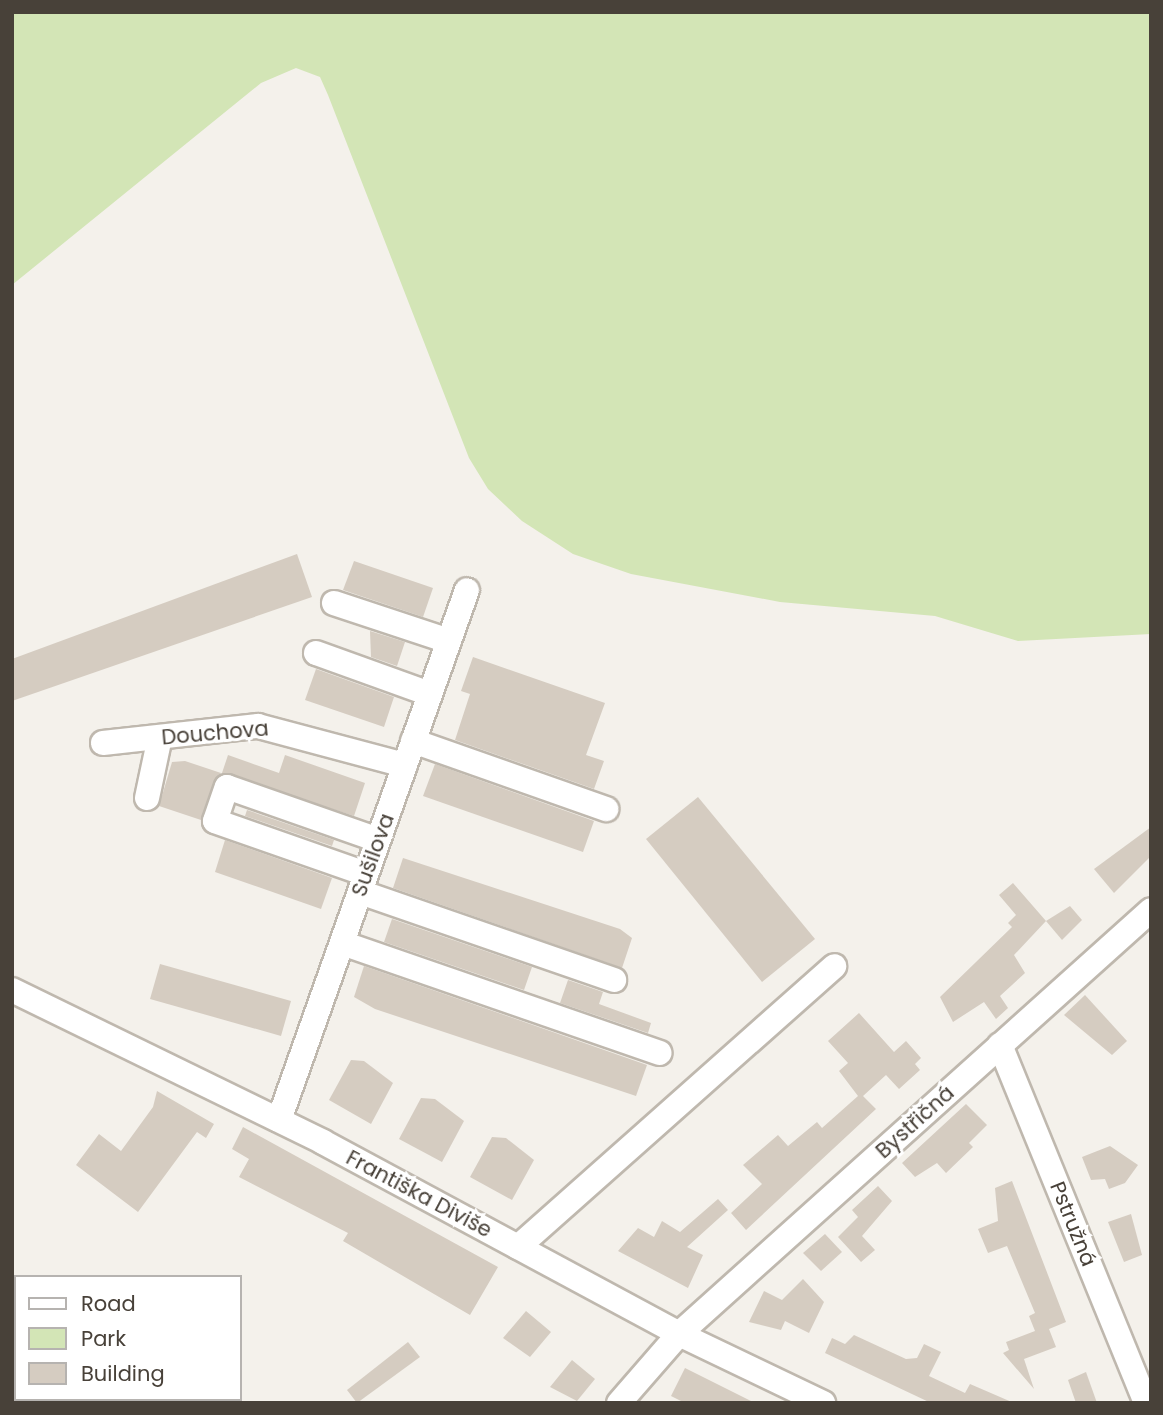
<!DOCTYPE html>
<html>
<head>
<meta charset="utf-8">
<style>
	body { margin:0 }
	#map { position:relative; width:1163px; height:1415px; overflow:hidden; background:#f4f1eb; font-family:Poppins,sans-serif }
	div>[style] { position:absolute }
	.green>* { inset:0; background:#d3e5b6 }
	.building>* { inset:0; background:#d5ccc1 }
	.roads { filter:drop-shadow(2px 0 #bfb8ae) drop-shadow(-2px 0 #bfb8ae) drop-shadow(0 2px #bfb8ae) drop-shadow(0 -2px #bfb8ae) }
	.minor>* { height:24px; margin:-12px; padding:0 12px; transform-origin:12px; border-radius:12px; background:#fff }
	.rail>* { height:8px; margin-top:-4px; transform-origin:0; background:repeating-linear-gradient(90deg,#fff 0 16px,#989898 0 32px); box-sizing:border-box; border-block:2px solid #989898 }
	span { translate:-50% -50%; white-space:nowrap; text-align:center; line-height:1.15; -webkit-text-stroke:6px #fff; paint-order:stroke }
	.street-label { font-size:21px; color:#484139 }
	.frame { position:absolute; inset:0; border:14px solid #484139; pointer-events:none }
	.legend { position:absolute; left:14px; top:1275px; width:228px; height:126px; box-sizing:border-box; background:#fff; border:2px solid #b6b3b0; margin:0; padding:9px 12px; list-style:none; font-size:21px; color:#484139 }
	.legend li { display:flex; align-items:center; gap:14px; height:35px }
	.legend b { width:35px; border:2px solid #b6b3b0 }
</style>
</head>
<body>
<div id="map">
	<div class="green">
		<div style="clip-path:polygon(12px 12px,1151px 12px,1151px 634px,1018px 641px,935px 616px,780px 602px,631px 574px,573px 554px,522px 521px,488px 489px,469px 458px,328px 95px,320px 77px,296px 68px,261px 83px,12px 285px)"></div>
	</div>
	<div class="building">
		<div style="clip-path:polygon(297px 554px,312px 597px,12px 701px,12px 659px)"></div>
		<div style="clip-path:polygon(354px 561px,433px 588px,423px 617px,343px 590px)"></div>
		<div style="clip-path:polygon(370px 631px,405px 642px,397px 666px,371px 657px)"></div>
		<div style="clip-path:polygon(473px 657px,605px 703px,586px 755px,604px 761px,594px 789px,455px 740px,470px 694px,461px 691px)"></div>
		<div style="clip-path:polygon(316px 669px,394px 697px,384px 727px,305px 700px)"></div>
		<div style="clip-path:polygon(228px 755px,279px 773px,285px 755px,365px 783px,354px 816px,222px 773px)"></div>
		<div style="clip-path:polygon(185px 761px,221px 773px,201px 820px,159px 806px,172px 762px)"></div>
		<div style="clip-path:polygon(435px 764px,594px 821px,583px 852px,423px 796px)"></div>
		<div style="clip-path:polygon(698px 797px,815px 939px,762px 982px,646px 839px)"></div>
		<div style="clip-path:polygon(247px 810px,334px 840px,332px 846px,245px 816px)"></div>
		<div style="clip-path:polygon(1151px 827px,1151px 856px,1114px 893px,1094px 869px)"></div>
		<div style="clip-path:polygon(225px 840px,332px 878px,321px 909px,215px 872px)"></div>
		<div style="clip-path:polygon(403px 858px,620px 929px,632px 938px,622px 968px,393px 888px)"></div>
		<div style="clip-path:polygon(1013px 883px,1046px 921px,1014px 955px,1025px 973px,1000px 996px,1008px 1008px,996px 1019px,984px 1002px,953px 1022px,940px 997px,1012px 927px,1008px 923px,1016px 915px,999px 895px)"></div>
		<div style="clip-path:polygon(1070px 906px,1082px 920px,1062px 940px,1046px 921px)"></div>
		<div style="clip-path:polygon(392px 919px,532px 967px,524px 990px,384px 942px)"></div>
		<div style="clip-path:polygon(160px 964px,291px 1001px,281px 1036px,150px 999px)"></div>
		<div style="clip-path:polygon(364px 966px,647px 1065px,636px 1096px,375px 1009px,354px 997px)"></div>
		<div style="clip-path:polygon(568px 980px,603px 992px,599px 1004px,651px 1023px,648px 1033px,560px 1003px)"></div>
		<div style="clip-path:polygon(1085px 995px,1127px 1041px,1112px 1055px,1064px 1015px)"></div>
		<div style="clip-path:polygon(859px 1013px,894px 1052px,906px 1041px,921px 1058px,915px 1064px,920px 1070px,899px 1089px,886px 1075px,863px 1096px,876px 1109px,746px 1230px,731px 1213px,762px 1184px,743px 1165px,778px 1135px,788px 1146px,817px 1122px,822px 1128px,858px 1096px,839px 1071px,848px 1063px,828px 1041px)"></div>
		<div style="clip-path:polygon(351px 1060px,364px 1061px,393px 1083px,371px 1124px,329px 1100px)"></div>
		<div style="clip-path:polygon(157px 1091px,214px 1124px,206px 1138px,197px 1132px,138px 1212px,76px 1165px,99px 1134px,121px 1151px,153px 1107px)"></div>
		<div style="clip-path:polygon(421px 1098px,435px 1099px,464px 1121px,442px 1162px,399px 1139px)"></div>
		<div style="clip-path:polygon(966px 1104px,987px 1125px,969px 1143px,973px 1147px,946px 1173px,937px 1163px,915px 1177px,902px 1163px)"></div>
		<div style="clip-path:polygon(243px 1127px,498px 1267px,470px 1315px,343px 1241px,348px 1233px,239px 1177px,249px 1159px,232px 1149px)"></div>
		<div style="clip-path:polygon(492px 1137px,506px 1138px,534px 1160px,512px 1200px,470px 1177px)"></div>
		<div style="clip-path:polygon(1110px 1146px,1138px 1165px,1125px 1183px,1109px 1189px,1105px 1179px,1091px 1180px,1082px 1157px)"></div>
		<div style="clip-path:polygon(1012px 1181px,1066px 1322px,1049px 1329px,1056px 1347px,1024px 1359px,1034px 1389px,1003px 1353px,1009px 1350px,1006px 1342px,1035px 1331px,1029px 1316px,1035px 1313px,1007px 1246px,988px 1253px,978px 1229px,998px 1221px,995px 1188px)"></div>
		<div style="clip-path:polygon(878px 1186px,892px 1201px,862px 1236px,875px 1250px,861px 1262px,838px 1237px,858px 1217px,852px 1210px)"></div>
		<div style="clip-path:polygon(718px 1199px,728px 1210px,687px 1247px,703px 1255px,688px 1288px,618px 1251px,638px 1228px,654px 1237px,662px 1221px,680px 1232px)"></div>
		<div style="clip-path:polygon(1131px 1214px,1142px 1255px,1124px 1262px,1108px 1222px)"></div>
		<div style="clip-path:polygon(825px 1234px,842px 1252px,821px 1271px,803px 1253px)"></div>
		<div style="clip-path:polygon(803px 1279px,824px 1302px,809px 1333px,785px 1321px,781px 1330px,749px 1322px,764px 1291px,782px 1300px)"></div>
		<div style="clip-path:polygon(526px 1311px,551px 1332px,530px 1357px,503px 1338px)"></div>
		<div style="clip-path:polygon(854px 1335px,906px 1359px,917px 1358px,924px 1344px,941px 1352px,929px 1376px,965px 1393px,970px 1384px,1014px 1403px,931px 1403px,825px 1353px,832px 1338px,845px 1344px)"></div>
		<div style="clip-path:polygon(408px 1342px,420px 1357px,357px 1403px,347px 1390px)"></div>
		<div style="clip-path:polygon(572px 1360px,595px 1379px,577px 1401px,550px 1387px)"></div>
		<div style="clip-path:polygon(685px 1368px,755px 1403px,685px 1403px,671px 1396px)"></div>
		<div style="clip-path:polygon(1086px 1372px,1097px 1403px,1076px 1403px,1068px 1380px)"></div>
	</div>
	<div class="roads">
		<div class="minor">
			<div style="left:334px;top:603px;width:121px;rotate:18.3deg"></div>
			<div style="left:316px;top:653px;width:121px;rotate:19.8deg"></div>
			<div style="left:413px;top:741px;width:205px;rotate:19.4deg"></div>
			<div style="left:103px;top:743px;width:156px;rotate:-6.3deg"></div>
			<div style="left:258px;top:726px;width:152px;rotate:14.9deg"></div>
			<div style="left:147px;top:798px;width:62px;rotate:-78deg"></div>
			<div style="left:366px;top:874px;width:160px;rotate:-160.7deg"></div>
			<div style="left:215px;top:821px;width:36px;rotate:-71deg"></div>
			<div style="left:227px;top:787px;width:160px;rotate:19.3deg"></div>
			<div style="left:360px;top:892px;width:269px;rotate:19.1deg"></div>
			<div style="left:342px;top:943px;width:336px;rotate:19.1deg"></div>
			<div style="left:12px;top:990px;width:346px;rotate:26deg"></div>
			<div style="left:323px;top:1142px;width:404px;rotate:28.3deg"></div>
			<div style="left:679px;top:1334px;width:160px;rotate:25.6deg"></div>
			<div style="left:1000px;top:1045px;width:387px;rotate:67.8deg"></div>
			<div style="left:279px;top:1120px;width:562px;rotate:-70.47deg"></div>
			<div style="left:518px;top:1247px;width:423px;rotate:-41.6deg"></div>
			<div style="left:619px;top:1403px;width:91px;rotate:-49deg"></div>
			<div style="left:679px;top:1334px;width:634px;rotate:-41.93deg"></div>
		</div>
	</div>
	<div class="rail">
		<div style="left:12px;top:1349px;width:5px;rotate:37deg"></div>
		<div style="left:72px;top:1399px;width:6px;rotate:45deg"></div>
	</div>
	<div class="street-label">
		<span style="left:215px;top:733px;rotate:-5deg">Douchova</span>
		<span style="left:373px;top:855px;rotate:-70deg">Sušilova</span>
		<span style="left:915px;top:1122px;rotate:-42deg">Bystřičná</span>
		<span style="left:419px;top:1194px;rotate:28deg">Františka Diviše</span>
		<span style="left:1073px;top:1224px;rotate:68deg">Pstružná</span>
	</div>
	<div class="frame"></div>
	<ul class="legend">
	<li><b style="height:9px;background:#fff"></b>Road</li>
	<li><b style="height:19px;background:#d3e5b6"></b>Park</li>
	<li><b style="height:19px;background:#d5ccc1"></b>Building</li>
	</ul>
</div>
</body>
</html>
